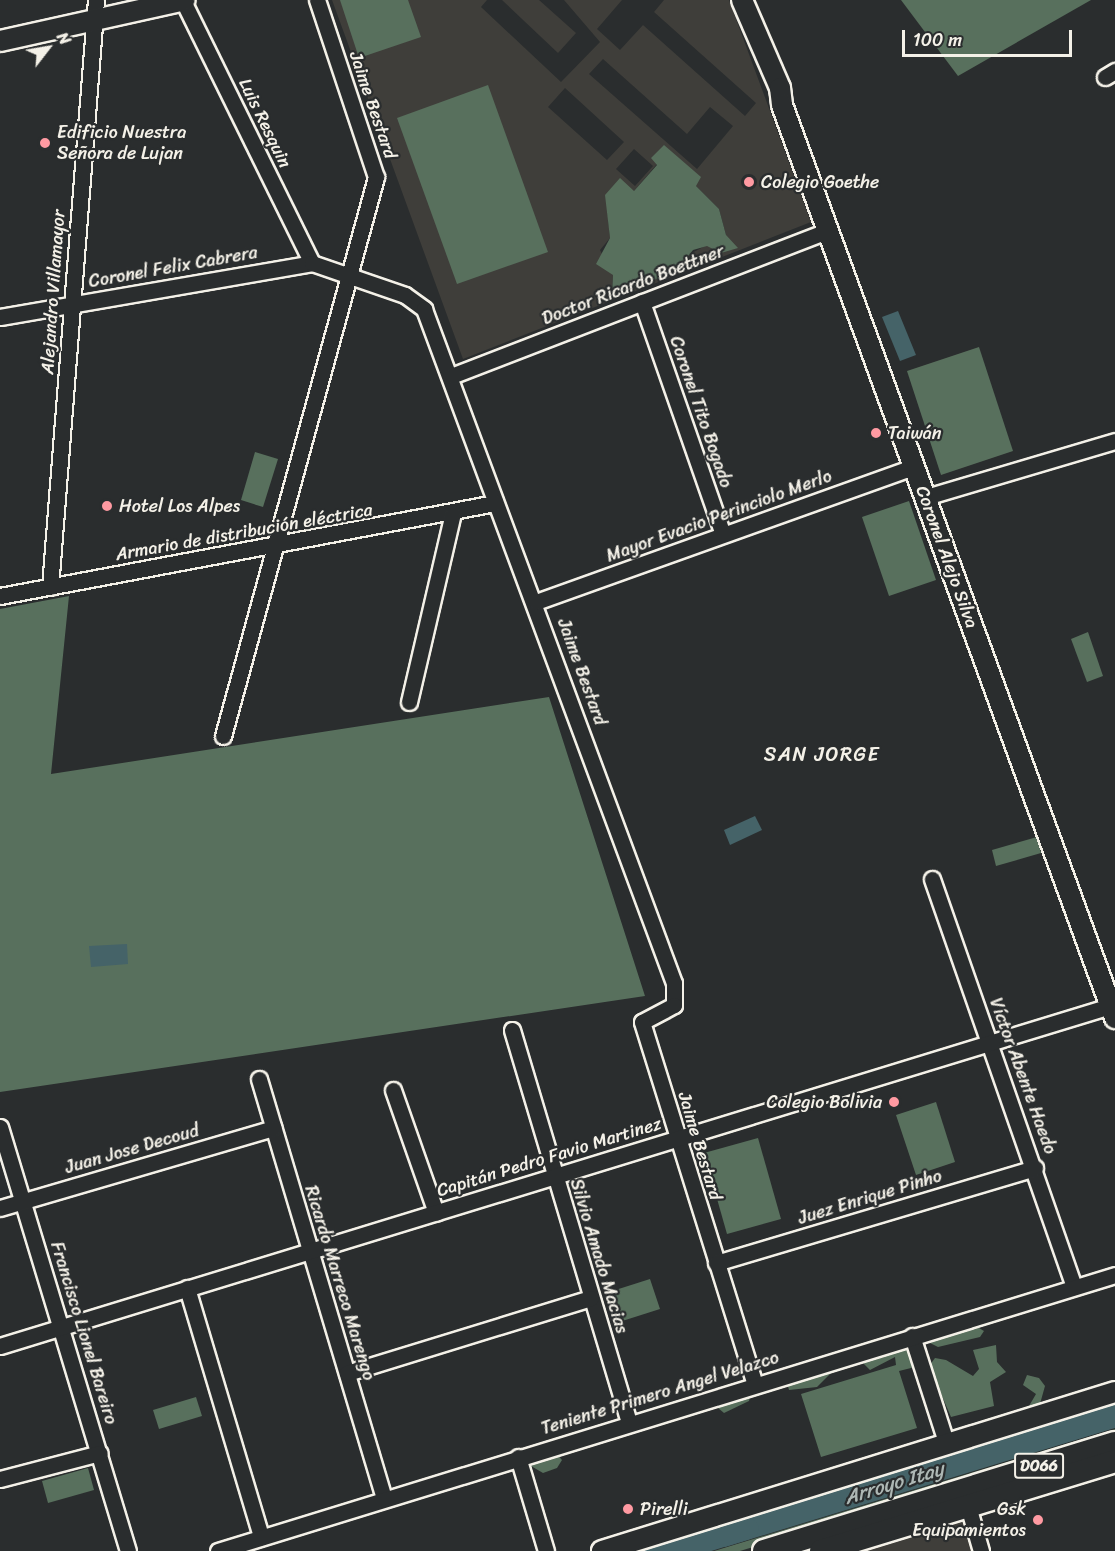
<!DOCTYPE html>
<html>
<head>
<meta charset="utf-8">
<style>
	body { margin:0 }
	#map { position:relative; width:1115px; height:1551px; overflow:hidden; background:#2a2d2e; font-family:Sriracha,sans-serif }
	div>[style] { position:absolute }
	.built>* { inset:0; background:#3f3e3a }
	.green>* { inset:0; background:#58705d }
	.water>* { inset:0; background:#456368 }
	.river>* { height:21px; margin:-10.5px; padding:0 10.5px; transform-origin:10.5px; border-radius:10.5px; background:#456368 }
	.roads { filter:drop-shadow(2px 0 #f4f1e8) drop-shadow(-2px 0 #f4f1e8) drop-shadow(0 2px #f4f1e8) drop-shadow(0 -2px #f4f1e8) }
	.minor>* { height:15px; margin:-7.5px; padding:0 7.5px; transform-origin:7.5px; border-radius:7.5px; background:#2a2d2e }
	.major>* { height:20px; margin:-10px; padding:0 10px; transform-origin:10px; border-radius:10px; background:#2a2d2e }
	.highway>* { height:22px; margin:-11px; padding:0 11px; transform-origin:11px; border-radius:11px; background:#2a2d2e }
	.dots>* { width:16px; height:16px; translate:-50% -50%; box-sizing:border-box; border:3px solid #2a2d2e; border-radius:50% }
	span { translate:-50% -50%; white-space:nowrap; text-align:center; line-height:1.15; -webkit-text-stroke:4.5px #2a2d2e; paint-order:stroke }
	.shield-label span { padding:2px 4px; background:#2a2d2e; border:2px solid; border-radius:4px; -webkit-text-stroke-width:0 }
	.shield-label { font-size:16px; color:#f4f1e8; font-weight:700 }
	.street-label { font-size:18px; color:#f4f1e8 }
	.poi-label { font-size:18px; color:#f4f1e8 }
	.left { translate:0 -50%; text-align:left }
	.right { translate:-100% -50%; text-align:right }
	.neighbourhood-label { font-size:20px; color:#f4f1e8; letter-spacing:1.5px }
	.water-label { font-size:20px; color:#aeb8b5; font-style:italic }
	.north { position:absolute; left:18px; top:18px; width:60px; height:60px; -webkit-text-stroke:4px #2a2d2e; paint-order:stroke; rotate:59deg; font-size:16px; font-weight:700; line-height:24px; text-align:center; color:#f4f1e8 }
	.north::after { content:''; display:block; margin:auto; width:21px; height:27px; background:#f4f1e8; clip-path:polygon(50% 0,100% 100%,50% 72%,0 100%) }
	.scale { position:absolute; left:902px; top:30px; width:170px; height:27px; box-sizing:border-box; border:3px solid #f4f1e8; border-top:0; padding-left:8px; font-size:18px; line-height:21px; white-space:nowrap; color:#f4f1e8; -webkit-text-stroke:4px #2a2d2e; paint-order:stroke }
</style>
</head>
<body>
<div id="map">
	<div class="built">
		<div style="clip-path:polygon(evenodd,332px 0,487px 0,481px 7px,561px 82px,600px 42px,564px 0,622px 0,597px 29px,620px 50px,643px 25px,745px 116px,756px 103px,654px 12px,664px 0,729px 0,811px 222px,463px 359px,332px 0,603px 59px,687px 134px,710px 107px,733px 126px,697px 169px,589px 74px,603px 59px,332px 0,565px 88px,624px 142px,607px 160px,548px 107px,565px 88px,332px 0,634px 149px,653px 166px,635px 186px,616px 169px,634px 149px,332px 0,657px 164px,696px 186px,719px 209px,726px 235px,612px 295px,613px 275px,600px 250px,610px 238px,606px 195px,634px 191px,657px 164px)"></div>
		<div style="clip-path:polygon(502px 0,539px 0,576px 33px,558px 53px)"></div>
		<div style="clip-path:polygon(965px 1514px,977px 1551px,845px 1551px)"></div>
	</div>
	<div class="green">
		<div style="clip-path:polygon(340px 0,408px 0,421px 37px,359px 58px)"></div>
		<div style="clip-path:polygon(901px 0,1091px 0,958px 76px)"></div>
		<div style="clip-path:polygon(488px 85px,548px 252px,457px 284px,397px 118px)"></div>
		<div style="clip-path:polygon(664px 145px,701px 177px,696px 186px,719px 209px,726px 235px,738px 248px,721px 253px,707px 246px,693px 250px,677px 271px,612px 296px,613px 275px,596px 264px,610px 238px,605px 195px,620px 178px,634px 191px,657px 165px,651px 158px)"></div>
		<div style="clip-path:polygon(979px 347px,1013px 451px,941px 475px,907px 371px)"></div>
		<div style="clip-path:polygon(255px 452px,278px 459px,263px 507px,241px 500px)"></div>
		<div style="clip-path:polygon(909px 501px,936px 580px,889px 596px,862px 517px)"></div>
		<div style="clip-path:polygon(69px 596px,51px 774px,549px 697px,645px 996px,0 1092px,0 609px)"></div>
		<div style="clip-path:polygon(1088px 632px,1103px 676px,1087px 682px,1071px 639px)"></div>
		<div style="clip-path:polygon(1037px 837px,1041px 853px,996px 866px,992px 850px)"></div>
		<div style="clip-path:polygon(936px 1102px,955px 1162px,916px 1175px,896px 1115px)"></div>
		<div style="clip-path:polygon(758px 1138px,781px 1219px,727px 1234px,704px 1153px)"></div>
		<div style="clip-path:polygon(650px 1279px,660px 1309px,616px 1323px,606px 1293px)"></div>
		<div style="clip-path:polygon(974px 1325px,984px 1331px,980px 1337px,938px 1347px,930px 1343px)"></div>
		<div style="clip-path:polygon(996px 1345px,997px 1362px,1006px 1372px,990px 1382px,994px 1406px,951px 1417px,929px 1366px,935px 1358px,946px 1360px,973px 1376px,979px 1369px,973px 1350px)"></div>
		<div style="clip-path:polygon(903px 1346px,910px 1348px,915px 1367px,899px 1371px,917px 1428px,821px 1457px,801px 1394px,896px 1365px,895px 1357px,870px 1370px,858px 1358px,874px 1353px,882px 1358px)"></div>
		<div style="clip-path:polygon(835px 1369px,817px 1387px,789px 1390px,786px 1379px)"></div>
		<div style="clip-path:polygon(1027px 1375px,1039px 1378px,1045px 1386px,1038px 1411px,1029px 1406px,1036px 1394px,1023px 1385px)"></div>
		<div style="clip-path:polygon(751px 1392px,749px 1401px,724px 1413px,711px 1402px)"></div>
		<div style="clip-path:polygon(196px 1397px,202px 1416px,159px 1429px,153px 1410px)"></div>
		<div style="clip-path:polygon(1115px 1429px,1115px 1436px,740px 1551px,714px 1551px)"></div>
		<div style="clip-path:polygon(556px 1453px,562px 1460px,557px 1468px,543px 1473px,531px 1466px)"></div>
		<div style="clip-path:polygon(88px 1468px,94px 1490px,48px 1503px,42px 1481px)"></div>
	</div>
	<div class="water">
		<div style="clip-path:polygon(898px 311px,916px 355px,900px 361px,882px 317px)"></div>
		<div style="clip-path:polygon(755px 816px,762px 830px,730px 845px,724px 830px)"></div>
		<div style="clip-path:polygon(127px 944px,128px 964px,91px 967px,89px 946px)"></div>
		<div style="clip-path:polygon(1115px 1401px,1115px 1428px,725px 1547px,718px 1525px)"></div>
		<div style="clip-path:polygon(711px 1526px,718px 1547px,706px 1551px,628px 1551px)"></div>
	</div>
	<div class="river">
		<div style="left:674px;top:1551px;width:77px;rotate:-17.3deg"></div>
	</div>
	<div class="roads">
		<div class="minor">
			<div style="left:183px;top:1px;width:292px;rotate:63.8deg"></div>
			<div style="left:1105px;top:77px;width:12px;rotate:-31deg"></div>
			<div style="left:642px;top:302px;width:246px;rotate:70.8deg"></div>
			<div style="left:0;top:317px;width:317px;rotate:-9.8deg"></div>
			<div style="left:312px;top:263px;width:98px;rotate:19deg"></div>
			<div style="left:405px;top:295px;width:24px;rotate:36deg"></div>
			<div style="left:424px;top:309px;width:719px;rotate:69.65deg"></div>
			<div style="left:674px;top:983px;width:22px;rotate:90deg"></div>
			<div style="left:674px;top:1005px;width:36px;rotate:152deg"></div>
			<div style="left:642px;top:1022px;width:379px;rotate:72.7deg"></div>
			<div style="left:451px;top:376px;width:405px;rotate:-21.1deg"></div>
			<div style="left:926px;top:497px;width:197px;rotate:-16.5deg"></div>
			<div style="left:50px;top:587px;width:589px;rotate:-85.52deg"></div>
			<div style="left:0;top:596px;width:504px;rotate:-10.64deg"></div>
			<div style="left:536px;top:602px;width:403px;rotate:-19.7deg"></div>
			<div style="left:409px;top:702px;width:194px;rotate:-76.9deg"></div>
			<div style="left:223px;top:736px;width:580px;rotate:-74.69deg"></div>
			<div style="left:376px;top:177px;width:187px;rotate:-108.4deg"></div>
			<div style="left:932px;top:879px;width:432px;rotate:70.8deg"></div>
			<div style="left:512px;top:1030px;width:410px;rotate:73.4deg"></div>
			<div style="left:259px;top:1079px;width:438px;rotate:73.4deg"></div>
			<div style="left:393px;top:1090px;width:130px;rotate:70.7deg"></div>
			<div style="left:0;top:1127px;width:443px;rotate:73.2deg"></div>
			<div style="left:0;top:1208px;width:285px;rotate:-16.3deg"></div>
			<div style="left:716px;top:1263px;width:333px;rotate:-16.6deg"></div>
			<div style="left:187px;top:1288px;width:260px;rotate:73.4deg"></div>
			<div style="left:912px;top:1336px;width:114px;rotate:72.2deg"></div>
			<div style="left:0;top:1346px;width:1161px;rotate:-17.03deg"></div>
			<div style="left:347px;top:1373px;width:255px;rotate:-17.1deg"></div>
			<div style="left:518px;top:1457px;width:98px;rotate:73.4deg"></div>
			<div style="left:0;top:1479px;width:103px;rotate:-14.6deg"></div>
			<div style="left:968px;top:1506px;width:47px;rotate:73.9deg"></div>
			<div style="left:218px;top:1551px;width:939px;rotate:-17.1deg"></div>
		</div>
		<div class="major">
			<div style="left:742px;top:0;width:96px;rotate:66.6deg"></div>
			<div style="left:780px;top:88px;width:17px;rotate:83deg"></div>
			<div style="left:782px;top:105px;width:972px;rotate:69.96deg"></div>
			<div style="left:0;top:41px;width:189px;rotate:-12.5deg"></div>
			<div style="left:602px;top:1551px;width:537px;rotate:-17.22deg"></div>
		</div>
		<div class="highway">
			<div style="left:764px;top:1551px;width:367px;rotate:-17.1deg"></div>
			<div style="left:821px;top:1551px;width:307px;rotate:-17deg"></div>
		</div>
	</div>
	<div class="dots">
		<div style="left:45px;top:143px;background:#ff9aa2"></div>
		<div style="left:749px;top:182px;background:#ff9aa2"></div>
		<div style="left:876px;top:433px;background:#ff9aa2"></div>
		<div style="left:107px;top:506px;background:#ff9aa2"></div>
		<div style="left:894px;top:1102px;background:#ff9aa2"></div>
		<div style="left:628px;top:1509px;background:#ff9aa2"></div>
		<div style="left:1038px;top:1520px;background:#ff9aa2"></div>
	</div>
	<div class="shield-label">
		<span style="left:1039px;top:1466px">D066</span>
	</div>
	<div class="street-label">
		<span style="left:373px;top:105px;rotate:71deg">Jaime Bestard</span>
		<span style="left:265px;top:123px;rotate:64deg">Luis Resquin</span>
		<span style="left:173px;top:267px;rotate:-10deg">Coronel Felix Cabrera</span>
		<span style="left:633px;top:285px;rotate:-21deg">Doctor Ricardo Boettner</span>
		<span style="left:53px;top:292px;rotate:-86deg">Alejandro Villamayor</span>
		<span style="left:701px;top:412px;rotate:71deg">Coronel Tito Bogado</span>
		<span style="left:719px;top:516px;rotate:-20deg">Mayor Evacio Perinciolo Merlo</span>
		<span style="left:244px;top:532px;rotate:-10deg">Armario de distribución eléctrica</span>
		<span style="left:947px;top:557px;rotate:70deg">Coronel Alejo Silva</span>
		<span style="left:582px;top:672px;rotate:70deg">Jaime Bestard</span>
		<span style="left:1023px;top:1076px;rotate:70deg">Víctor Abente Haedo</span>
		<span style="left:700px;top:1146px;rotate:73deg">Jaime Bestard</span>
		<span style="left:132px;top:1149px;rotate:-16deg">Juan Jose Decoud</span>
		<span style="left:549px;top:1157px;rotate:-17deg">Capitán Pedro Favio Martinez</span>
		<span style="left:870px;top:1197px;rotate:-17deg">Juez Enrique Pinho</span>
		<span style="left:599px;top:1256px;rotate:73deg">Silvio Amado Macias</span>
		<span style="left:340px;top:1283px;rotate:73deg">Ricardo Marreco Marengo</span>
		<span style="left:84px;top:1333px;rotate:73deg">Francisco Lionel Bareiro</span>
		<span style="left:660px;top:1393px;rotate:-17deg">Teniente Primero Angel Velazco</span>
	</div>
	<div class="poi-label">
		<span class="left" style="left:57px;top:143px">Edificio Nuestra<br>Señora de Lujan</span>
		<span class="left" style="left:761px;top:182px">Colegio Goethe</span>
		<span class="left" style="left:888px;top:433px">Taiwán</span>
		<span class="left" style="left:119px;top:506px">Hotel Los Alpes</span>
		<span class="right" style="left:882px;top:1102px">Colegio Bolivia</span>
		<span class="left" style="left:640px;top:1509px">Pirelli</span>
		<span class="right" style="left:1026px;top:1520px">Gsk<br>Equipamientos</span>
	</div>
	<div class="neighbourhood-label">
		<span style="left:822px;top:754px">SAN JORGE</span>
	</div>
	<div class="water-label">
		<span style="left:894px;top:1483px;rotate:-17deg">Arroyo Itay</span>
	</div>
	<div class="north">N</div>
	<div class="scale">100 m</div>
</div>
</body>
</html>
